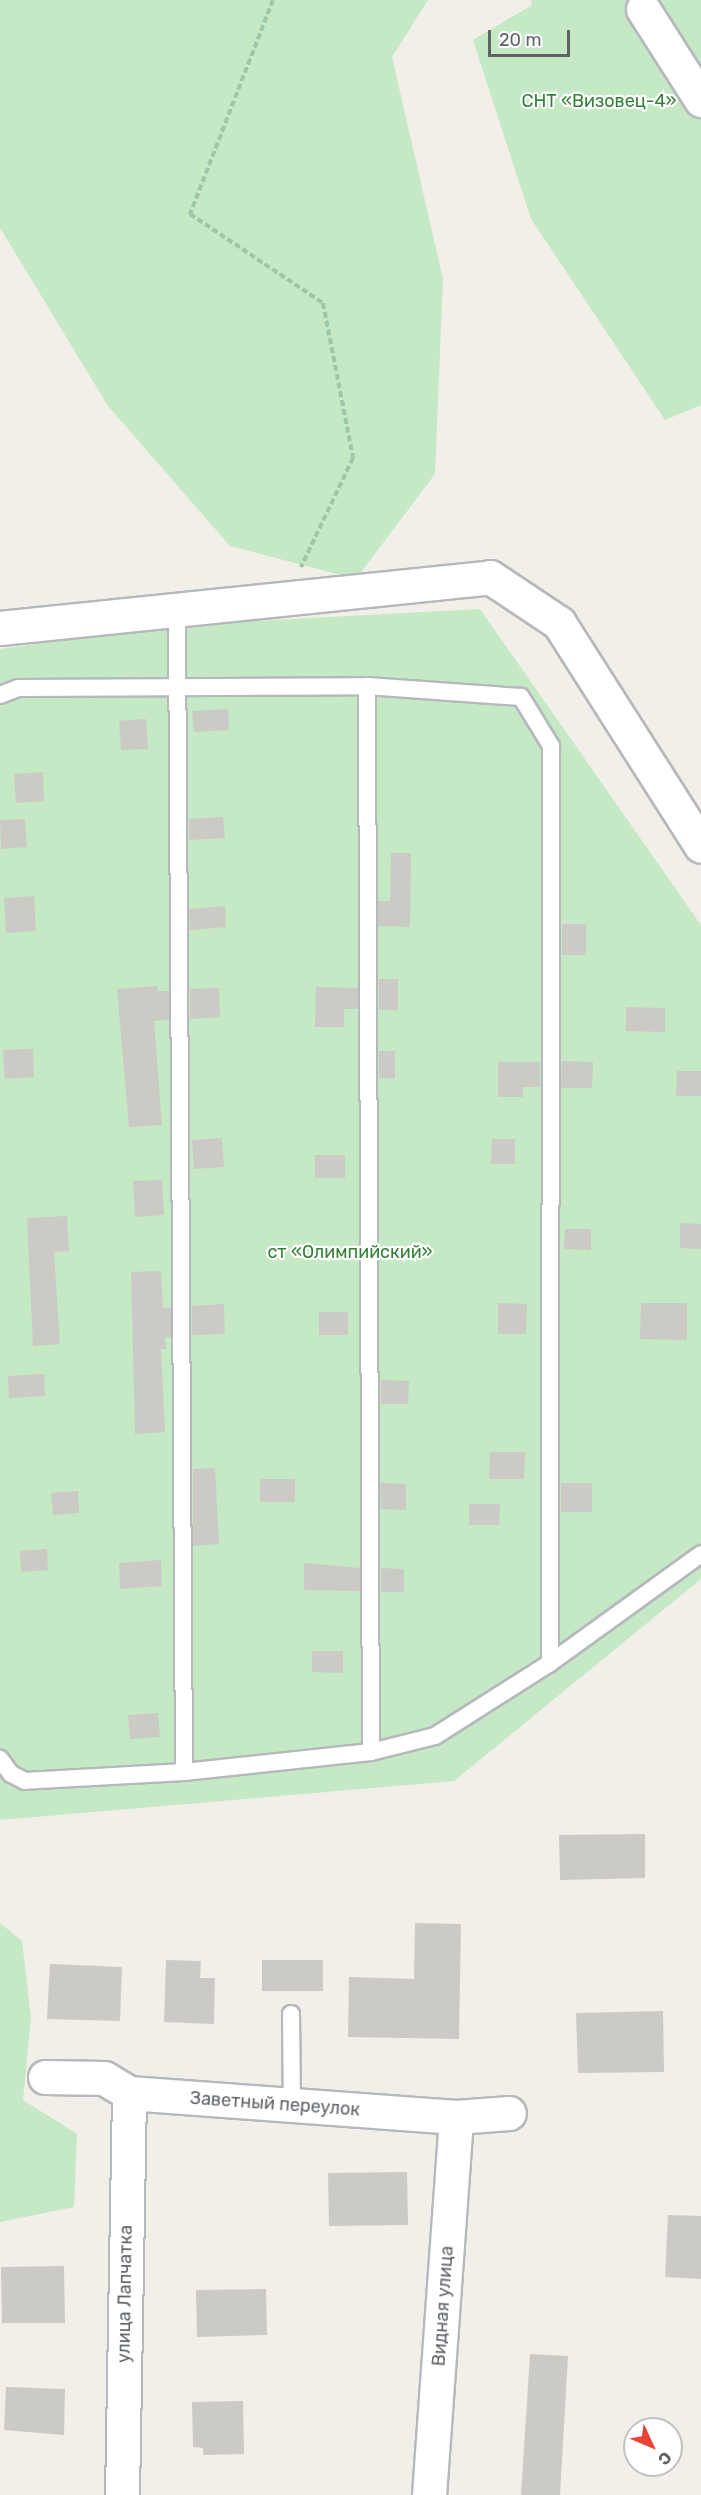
<!DOCTYPE html>
<html>
<head>
<meta charset="utf-8">
<style>
	body { margin:0 }
	#map { position:relative; width:701px; height:2495px; overflow:hidden; background:#f1efe8; font-family:Rubik,sans-serif }
	div>[style] { position:absolute }
	.green>* { inset:0; background:#c5e8c5 }
	.building>* { inset:0; background:#cccac5 }
	.path>* { height:4px; margin-top:-2px; transform-origin:0; background:repeating-linear-gradient(90deg,#9cc7a9 0 6px,transparent 0 9px) }
	.roads { filter:drop-shadow(2px 0 #b5b8bc) drop-shadow(-2px 0 #b5b8bc) drop-shadow(0 2px #b5b8bc) drop-shadow(0 -2px #b5b8bc) }
	.service>* { height:16px; margin:-8px; padding:0 8px; transform-origin:8px; border-radius:8px; background:#fff }
	.minor>* { height:33px; margin:-16.5px; padding:0 16.5px; transform-origin:16.5px; border-radius:16.5px; background:#fff }
	span { translate:-50% -50%; white-space:nowrap; text-align:center; line-height:1.15; -webkit-text-stroke:4.5px #fff; paint-order:stroke }
	.park-label { font-size:18px; color:#348238 }
	.street-label { font-size:18px; color:#5f6368 }
	.north { position:absolute; left:623px; top:2417px; width:60px; height:60px; box-sizing:border-box; background:#fff; border:2px solid #bfc1c3; border-radius:50%; rotate:134deg; font-size:16px; font-weight:700; line-height:24px; text-align:center; color:#5f6368 }
	.north::after { content:''; display:block; margin:auto; width:21px; height:27px; background:#ea4335; clip-path:polygon(50% 0,100% 100%,50% 72%,0 100%) }
	.scale { position:absolute; left:488px; top:30px; width:82px; height:27px; box-sizing:border-box; border:3px solid #5f6368; border-top:0; padding-left:8px; font-size:18px; line-height:21px; white-space:nowrap; color:#5f6368; -webkit-text-stroke:4px #fff; paint-order:stroke }
</style>
</head>
<body>
<div id="map">
	<div class="green">
		<div style="clip-path:polygon(0 0,428px 0,392px 57px,443px 279px,435px 474px,356px 579px,230px 546px,108px 406px,0 228px)"></div>
		<div style="clip-path:polygon(531px 0,701px 0,701px 405px,665px 420px,531px 219px,473px 40px,532px 5px)"></div>
		<div style="clip-path:polygon(480px 609px,701px 925px,701px 1579px,454px 1781px,0 1820px,0 649px,177px 625px)"></div>
		<div style="clip-path:polygon(0 1923px,22px 1941px,31px 2018px,23px 2100px,77px 2134px,74px 2207px,0 2222px)"></div>
	</div>
	<div class="building">
		<div style="clip-path:polygon(228px 709px,229px 730px,194px 732px,192px 711px)"></div>
		<div style="clip-path:polygon(146px 719px,148px 749px,121px 750px,119px 721px)"></div>
		<div style="clip-path:polygon(43px 772px,44px 801px,16px 803px,14px 774px)"></div>
		<div style="clip-path:polygon(223px 817px,225px 838px,189px 840px,189px 819px)"></div>
		<div style="clip-path:polygon(25px 819px,27px 847px,1px 849px,0 820px)"></div>
		<div style="clip-path:polygon(391px 853px,411px 853px,410px 927px,378px 926px,378px 901px,390px 901px)"></div>
		<div style="clip-path:polygon(34px 896px,36px 931px,6px 933px,4px 898px)"></div>
		<div style="clip-path:polygon(225px 906px,226px 927px,190px 930px,189px 909px)"></div>
		<div style="clip-path:polygon(562px 924px,586px 924px,586px 955px,562px 955px)"></div>
		<div style="clip-path:polygon(379px 979px,398px 979px,398px 1010px,379px 1010px)"></div>
		<div style="clip-path:polygon(157px 986px,158px 991px,169px 991px,169px 1020px,154px 1021px,162px 1125px,129px 1127px,117px 989px)"></div>
		<div style="clip-path:polygon(316px 987px,358px 988px,358px 1009px,344px 1009px,344px 1027px,315px 1027px)"></div>
		<div style="clip-path:polygon(219px 988px,220px 1017px,190px 1019px,190px 989px)"></div>
		<div style="clip-path:polygon(626px 1007px,665px 1008px,665px 1032px,626px 1031px)"></div>
		<div style="clip-path:polygon(33px 1049px,34px 1077px,5px 1079px,3px 1050px)"></div>
		<div style="clip-path:polygon(379px 1051px,395px 1051px,395px 1079px,379px 1078px)"></div>
		<div style="clip-path:polygon(498px 1062px,540px 1062px,540px 1087px,523px 1087px,523px 1097px,498px 1097px)"></div>
		<div style="clip-path:polygon(593px 1062px,592px 1088px,561px 1088px,562px 1061px)"></div>
		<div style="clip-path:polygon(677px 1071px,701px 1071px,701px 1096px,676px 1096px)"></div>
		<div style="clip-path:polygon(222px 1138px,224px 1167px,194px 1169px,192px 1140px)"></div>
		<div style="clip-path:polygon(492px 1139px,515px 1139px,515px 1164px,491px 1164px)"></div>
		<div style="clip-path:polygon(315px 1155px,345px 1155px,345px 1178px,315px 1178px)"></div>
		<div style="clip-path:polygon(162px 1180px,164px 1215px,135px 1217px,133px 1181px)"></div>
		<div style="clip-path:polygon(67px 1216px,69px 1251px,54px 1252px,60px 1344px,33px 1346px,27px 1218px)"></div>
		<div style="clip-path:polygon(680px 1223px,701px 1224px,701px 1249px,680px 1248px)"></div>
		<div style="clip-path:polygon(565px 1229px,591px 1229px,591px 1250px,564px 1249px)"></div>
		<div style="clip-path:polygon(161px 1271px,163px 1308px,171px 1308px,171px 1337px,165px 1337px,166px 1349px,161px 1349px,165px 1432px,135px 1434px,131px 1272px)"></div>
		<div style="clip-path:polygon(498px 1303px,527px 1304px,526px 1334px,498px 1334px)"></div>
		<div style="clip-path:polygon(641px 1303px,687px 1303px,687px 1340px,640px 1339px)"></div>
		<div style="clip-path:polygon(224px 1304px,225px 1334px,192px 1335px,192px 1306px)"></div>
		<div style="clip-path:polygon(319px 1312px,348px 1312px,348px 1335px,319px 1335px)"></div>
		<div style="clip-path:polygon(44px 1374px,45px 1396px,9px 1398px,8px 1376px)"></div>
		<div style="clip-path:polygon(381px 1380px,409px 1381px,408px 1404px,381px 1404px)"></div>
		<div style="clip-path:polygon(490px 1452px,525px 1452px,524px 1479px,489px 1479px)"></div>
		<div style="clip-path:polygon(215px 1468px,219px 1544px,193px 1546px,193px 1469px)"></div>
		<div style="clip-path:polygon(260px 1479px,295px 1479px,295px 1502px,260px 1502px)"></div>
		<div style="clip-path:polygon(380px 1483px,406px 1484px,406px 1510px,381px 1509px)"></div>
		<div style="clip-path:polygon(561px 1483px,592px 1483px,592px 1512px,561px 1512px)"></div>
		<div style="clip-path:polygon(78px 1491px,79px 1513px,53px 1515px,51px 1493px)"></div>
		<div style="clip-path:polygon(469px 1504px,500px 1504px,499px 1525px,469px 1525px)"></div>
		<div style="clip-path:polygon(47px 1549px,48px 1570px,21px 1572px,20px 1551px)"></div>
		<div style="clip-path:polygon(161px 1560px,162px 1586px,120px 1589px,119px 1563px)"></div>
		<div style="clip-path:polygon(304px 1563px,360px 1568px,360px 1591px,304px 1590px)"></div>
		<div style="clip-path:polygon(381px 1568px,404px 1569px,404px 1592px,381px 1592px)"></div>
		<div style="clip-path:polygon(312px 1651px,343px 1651px,343px 1673px,312px 1672px)"></div>
		<div style="clip-path:polygon(158px 1713px,160px 1737px,130px 1739px,128px 1715px)"></div>
		<div style="clip-path:polygon(645px 1834px,645px 1878px,560px 1880px,559px 1835px)"></div>
		<div style="clip-path:polygon(415px 1923px,461px 1924px,459px 2039px,348px 2037px,349px 1977px,414px 1979px)"></div>
		<div style="clip-path:polygon(166px 1960px,201px 1961px,200px 1978px,215px 1978px,214px 2024px,164px 2022px)"></div>
		<div style="clip-path:polygon(262px 1960px,323px 1960px,323px 1991px,262px 1991px)"></div>
		<div style="clip-path:polygon(50px 1964px,122px 1967px,120px 2021px,47px 2019px)"></div>
		<div style="clip-path:polygon(663px 2011px,664px 2072px,578px 2073px,576px 2013px)"></div>
		<div style="clip-path:polygon(407px 2172px,408px 2225px,329px 2226px,328px 2173px)"></div>
		<div style="clip-path:polygon(668px 2215px,701px 2216px,701px 2279px,665px 2277px)"></div>
		<div style="clip-path:polygon(64px 2266px,65px 2323px,2px 2323px,1px 2267px)"></div>
		<div style="clip-path:polygon(266px 2289px,267px 2335px,197px 2337px,196px 2290px)"></div>
		<div style="clip-path:polygon(530px 2354px,568px 2356px,560px 2495px,521px 2495px)"></div>
		<div style="clip-path:polygon(6px 2387px,65px 2389px,64px 2435px,4px 2430px)"></div>
		<div style="clip-path:polygon(243px 2401px,244px 2454px,203px 2455px,203px 2448px,193px 2447px,192px 2402px)"></div>
	</div>
	<div class="path">
		<div style="left:273px;top:0;width:230px;rotate:111.2deg"></div>
		<div style="left:190px;top:214px;width:160px;rotate:33.8deg"></div>
		<div style="left:323px;top:303px;width:158px;rotate:79deg"></div>
		<div style="left:353px;top:458px;width:121px;rotate:115.5deg"></div>
	</div>
	<div class="roads">
		<div class="service">
			<div style="left:177px;top:625px;width:1147px;rotate:89.65deg"></div>
			<div style="left:367px;top:686px;width:1066px;rotate:89.79deg"></div>
			<div style="left:0;top:695px;width:19px;rotate:-21deg"></div>
			<div style="left:18px;top:688px;width:349px;rotate:-0.3deg"></div>
			<div style="left:367px;top:686px;width:154px;rotate:4.1deg"></div>
			<div style="left:521px;top:697px;width:57px;rotate:58.5deg"></div>
			<div style="left:551px;top:746px;width:917px;rotate:90.06deg"></div>
			<div style="left:550px;top:1663px;width:136px;rotate:147.6deg"></div>
			<div style="left:435px;top:1736px;width:66px;rotate:166deg"></div>
			<div style="left:371px;top:1752px;width:188px;rotate:173.9deg"></div>
			<div style="left:184px;top:1772px;width:159px;rotate:176.8deg"></div>
			<div style="left:25px;top:1781px;width:16px;rotate:-153deg"></div>
			<div style="left:11px;top:1774px;width:19px;rotate:-126deg"></div>
			<div style="left:550px;top:1663px;width:186px;rotate:-35.8deg"></div>
			<div style="left:291px;top:2014px;width:91px;rotate:89.4deg"></div>
		</div>
		<div class="minor">
			<div style="left:643px;top:9px;width:108px;rotate:57.5deg"></div>
			<div style="left:0;top:628px;width:493px;rotate:-5.9deg"></div>
			<div style="left:490px;top:577px;width:83px;rotate:33.7deg"></div>
			<div style="left:559px;top:623px;width:264px;rotate:57.5deg"></div>
			<div style="left:45px;top:2077px;width:59px;rotate:1deg"></div>
			<div style="left:104px;top:2078px;width:29px;rotate:31deg"></div>
			<div style="left:129px;top:2093px;width:328px;rotate:4.2deg"></div>
			<div style="left:456px;top:2117px;width:53px;rotate:-4.3deg"></div>
			<div style="left:122px;top:2495px;width:402px;rotate:-89deg"></div>
			<div style="left:429px;top:2495px;width:379px;rotate:-85.9deg"></div>
		</div>
	</div>
	<div class="park-label">
		<span style="left:599px;top:101px">СНТ «Визовец-4»</span>
		<span style="left:350px;top:1252px">ст «Олимпийский»</span>
	</div>
	<div class="street-label">
		<span style="left:275px;top:2104px;rotate:4deg">Заветный переулок</span>
		<span style="left:125px;top:2294px;rotate:-89deg">улица Лапчатка</span>
		<span style="left:443px;top:2306px;rotate:-86deg">Видная улица</span>
	</div>
	<div class="north">С</div>
	<div class="scale">20 m</div>
</div>
</body>
</html>
